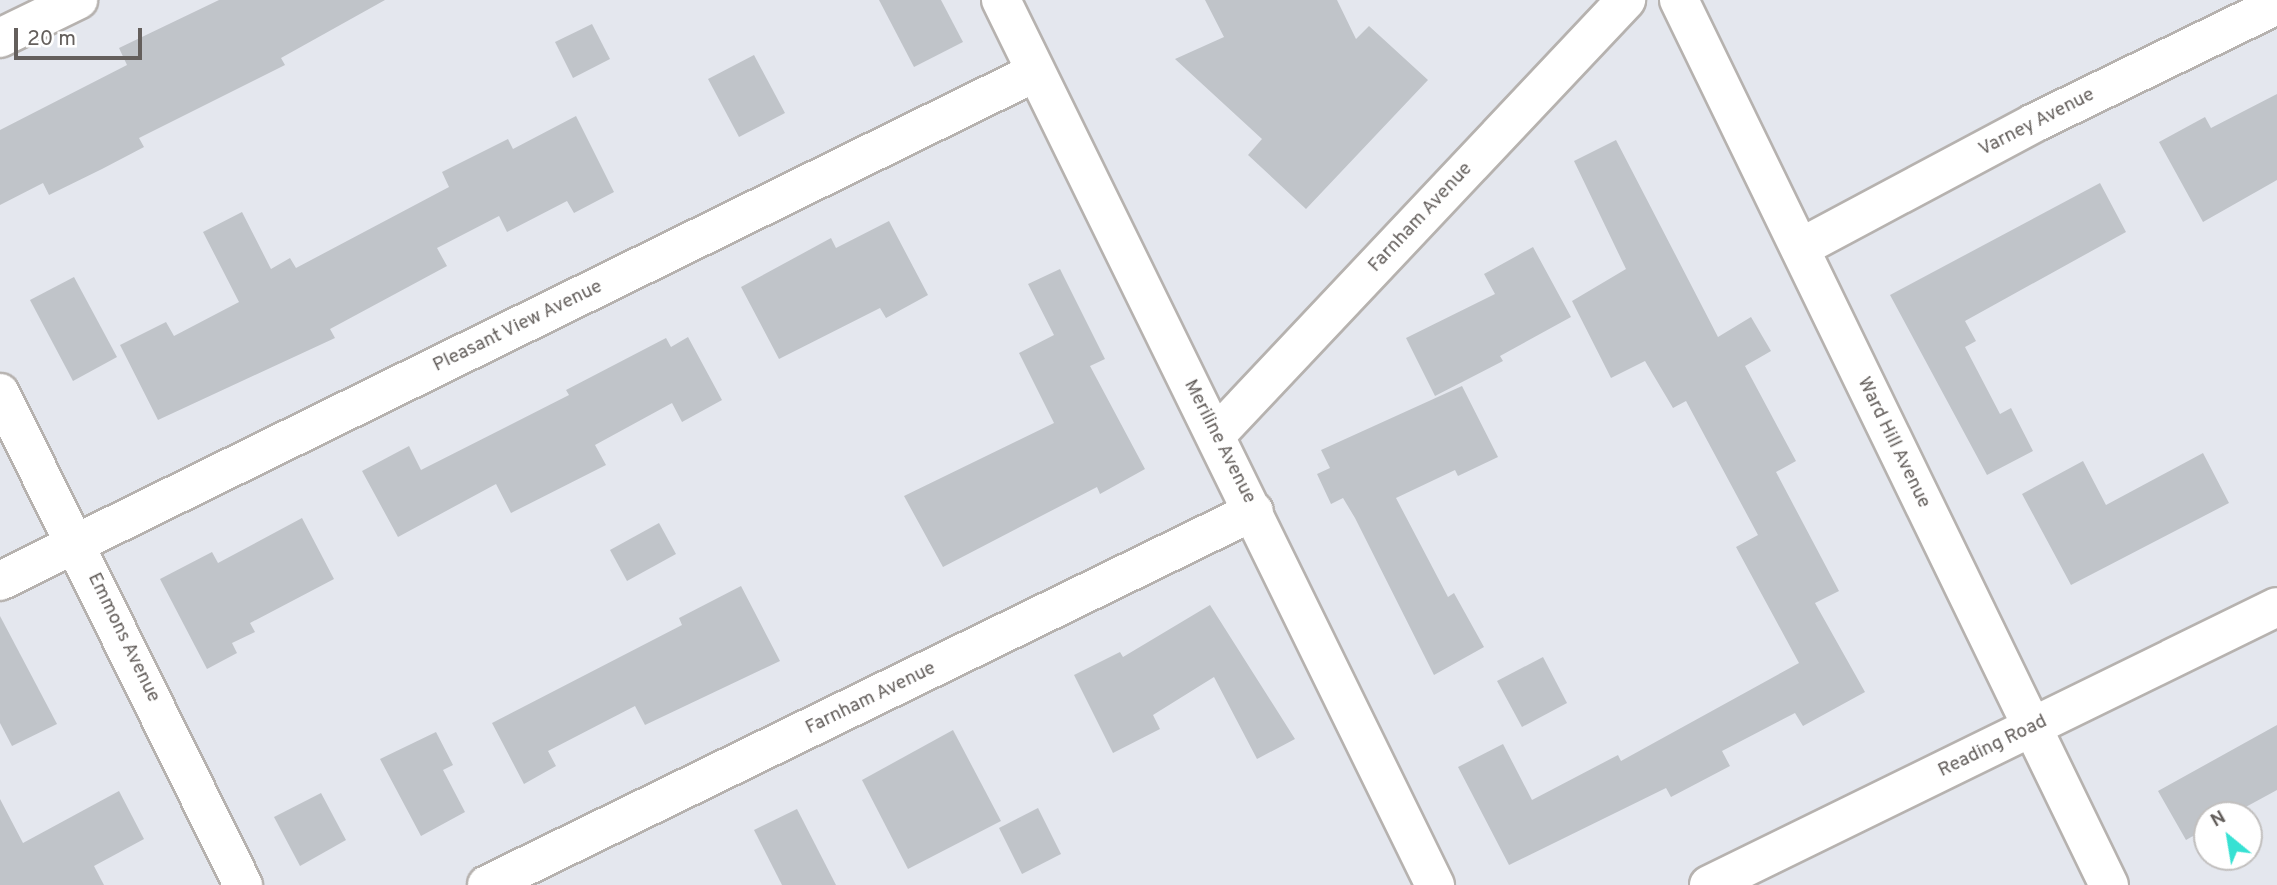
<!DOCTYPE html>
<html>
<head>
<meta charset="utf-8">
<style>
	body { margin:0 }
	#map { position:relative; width:2277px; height:885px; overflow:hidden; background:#e4e7ee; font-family:Overpass,sans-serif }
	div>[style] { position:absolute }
	.building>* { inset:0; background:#c0c4c9 }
	.roads { filter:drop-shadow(2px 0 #b6b2af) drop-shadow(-2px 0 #b6b2af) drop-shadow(0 2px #b6b2af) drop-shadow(0 -2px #b6b2af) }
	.street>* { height:38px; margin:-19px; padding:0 19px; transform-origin:19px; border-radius:19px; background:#fff }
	span { translate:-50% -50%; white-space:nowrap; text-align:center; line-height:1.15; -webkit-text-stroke:6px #fff; paint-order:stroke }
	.street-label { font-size:19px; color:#645f5c }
	.north { position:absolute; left:2193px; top:801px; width:70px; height:70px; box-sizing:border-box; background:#fff; border:2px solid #c1bfbe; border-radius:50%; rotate:330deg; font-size:19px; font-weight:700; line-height:28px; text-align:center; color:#645f5c }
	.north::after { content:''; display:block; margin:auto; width:24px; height:32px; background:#37e1d3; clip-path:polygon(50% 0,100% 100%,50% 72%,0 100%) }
	.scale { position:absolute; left:14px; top:28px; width:128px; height:32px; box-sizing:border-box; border:4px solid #645f5c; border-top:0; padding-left:9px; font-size:21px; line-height:24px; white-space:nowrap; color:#645f5c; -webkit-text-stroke:5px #fff; paint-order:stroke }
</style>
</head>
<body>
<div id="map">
	<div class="building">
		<div style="clip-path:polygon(219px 0,385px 0,281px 58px,285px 65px,139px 138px,144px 147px,102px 169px,49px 195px,43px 183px,0 205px,0 130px,127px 65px,119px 48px)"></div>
		<div style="clip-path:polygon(879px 0,941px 0,963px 42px,914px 67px)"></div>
		<div style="clip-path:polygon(1205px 0,1337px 0,1356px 39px,1369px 26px,1428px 80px,1306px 209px,1248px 155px,1262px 139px,1175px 59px,1224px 37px)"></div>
		<div style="clip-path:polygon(592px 24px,610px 59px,573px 78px,555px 42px)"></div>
		<div style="clip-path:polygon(754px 55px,785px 113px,739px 137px,708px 79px)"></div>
		<div style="clip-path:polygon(2277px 94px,2277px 180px,2203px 222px,2159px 142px,2205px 117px,2211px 128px)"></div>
		<div style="clip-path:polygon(576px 116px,614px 192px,574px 213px,567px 201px,507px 232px,499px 216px,437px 248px,447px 266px,330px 329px,335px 338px,158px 420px,120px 345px,166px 322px,174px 336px,239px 302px,203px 232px,242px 212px,271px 269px,290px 258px,296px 268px,449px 187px,442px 172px,508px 139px,513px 149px)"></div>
		<div style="clip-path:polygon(1616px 140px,1718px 337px,1751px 317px,1771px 351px,1745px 366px,1796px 461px,1776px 472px,1839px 591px,1815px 603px,1865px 692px,1803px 726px,1795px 713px,1722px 751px,1730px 766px,1671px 797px,1666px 788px,1509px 865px,1458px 767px,1503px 744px,1532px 800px,1618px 755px,1621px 761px,1799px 663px,1736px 547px,1758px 535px,1686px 401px,1673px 408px,1645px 361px,1611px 378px,1572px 301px,1626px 269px,1574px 161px)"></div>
		<div style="clip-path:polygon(2100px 183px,2126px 232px,1965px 321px,1976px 341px,1965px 347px,2000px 414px,2011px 408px,2033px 451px,1987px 475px,1890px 295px)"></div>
		<div style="clip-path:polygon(889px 221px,928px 295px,886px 318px,880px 308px,779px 359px,741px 287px,831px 238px,836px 248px)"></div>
		<div style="clip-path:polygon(1533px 247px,1571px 317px,1500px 356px,1503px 361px,1435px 396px,1406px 338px,1495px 294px,1484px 274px)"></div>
		<div style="clip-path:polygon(1060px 269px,1105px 359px,1090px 366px,1145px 469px,1100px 494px,1097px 487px,943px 567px,904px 496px,1054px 423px,1019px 353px,1054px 335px,1028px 284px)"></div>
		<div style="clip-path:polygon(74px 277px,117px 357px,73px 381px,30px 300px)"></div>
		<div style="clip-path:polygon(688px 337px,722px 400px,682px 422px,672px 403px,595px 445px,606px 465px,511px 513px,496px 484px,398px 537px,362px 471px,409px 446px,421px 470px,569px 395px,566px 390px,666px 338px,671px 347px)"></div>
		<div style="clip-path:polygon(1462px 386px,1498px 457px,1458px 476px,1455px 470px,1396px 498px,1448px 597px,1454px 593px,1484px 647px,1434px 675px,1355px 518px,1343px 498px,1331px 504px,1317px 474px,1330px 468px,1321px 450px)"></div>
		<div style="clip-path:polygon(2203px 453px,2229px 503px,2071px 585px,2022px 494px,2083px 461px,2106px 505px)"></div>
		<div style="clip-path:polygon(302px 518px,334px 579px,250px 623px,255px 632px,232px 643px,237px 653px,207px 669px,160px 579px,212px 552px,218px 563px)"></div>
		<div style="clip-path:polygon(659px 523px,676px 554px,627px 581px,610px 550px)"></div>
		<div style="clip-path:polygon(741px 586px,780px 661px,645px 725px,635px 706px,548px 751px,556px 766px,524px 784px,492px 723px,682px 625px,679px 618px)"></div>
		<div style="clip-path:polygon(1210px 605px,1295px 739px,1257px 759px,1214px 677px,1153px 715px,1160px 729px,1113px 753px,1074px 675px,1120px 652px,1123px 657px)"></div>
		<div style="clip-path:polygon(0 616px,57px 724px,12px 746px,0 723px)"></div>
		<div style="clip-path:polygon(1543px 657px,1567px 703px,1522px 727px,1497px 681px)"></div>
		<div style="clip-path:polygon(2277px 725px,2277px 790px,2231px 815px,2207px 815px,2207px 828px,2186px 840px,2158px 791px)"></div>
		<div style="clip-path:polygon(953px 730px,1001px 821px,908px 869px,862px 780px)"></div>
		<div style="clip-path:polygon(436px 732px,453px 765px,443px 770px,465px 812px,421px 836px,380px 759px)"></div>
		<div style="clip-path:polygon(119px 791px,144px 839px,94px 866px,104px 885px,0 885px,0 799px,23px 843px)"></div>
		<div style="clip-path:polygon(321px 793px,346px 840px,300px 866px,274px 817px)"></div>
		<div style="clip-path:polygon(1038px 808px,1061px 854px,1022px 874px,999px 828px)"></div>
		<div style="clip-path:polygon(797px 809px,836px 885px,782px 885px,754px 830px)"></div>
	</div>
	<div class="roads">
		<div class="street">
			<div style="left:1001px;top:0;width:986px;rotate:63.88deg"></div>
			<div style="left:1679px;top:0;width:984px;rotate:64.09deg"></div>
			<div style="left:0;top:38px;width:87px;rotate:-26deg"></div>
			<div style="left:1800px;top:248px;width:265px;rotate:-28.1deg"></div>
			<div style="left:2034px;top:123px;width:270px;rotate:-25.9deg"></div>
			<div style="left:0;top:393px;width:549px;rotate:63.72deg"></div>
			<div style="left:1216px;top:435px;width:598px;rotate:-46.69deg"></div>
			<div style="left:0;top:581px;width:1154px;rotate:-26.17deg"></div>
			<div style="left:487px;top:885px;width:853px;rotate:-25.99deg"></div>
			<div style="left:1709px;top:885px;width:632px;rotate:-26.08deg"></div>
		</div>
	</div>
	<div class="street-label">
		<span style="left:2037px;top:123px;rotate:-27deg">Varney Avenue</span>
		<span style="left:1421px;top:218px;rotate:-47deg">Farnham Avenue</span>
		<span style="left:518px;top:327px;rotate:-26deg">Pleasant View Avenue</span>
		<span style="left:1219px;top:442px;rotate:63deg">Meriline Avenue</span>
		<span style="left:1893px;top:443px;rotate:64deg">Ward Hill Avenue</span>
		<span style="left:123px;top:638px;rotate:64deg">Emmons Avenue</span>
		<span style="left:871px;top:699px;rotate:-26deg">Farnham Avenue</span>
		<span style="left:1993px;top:747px;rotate:-26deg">Reading Road</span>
	</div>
	<div class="north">N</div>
	<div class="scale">20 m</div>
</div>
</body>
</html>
